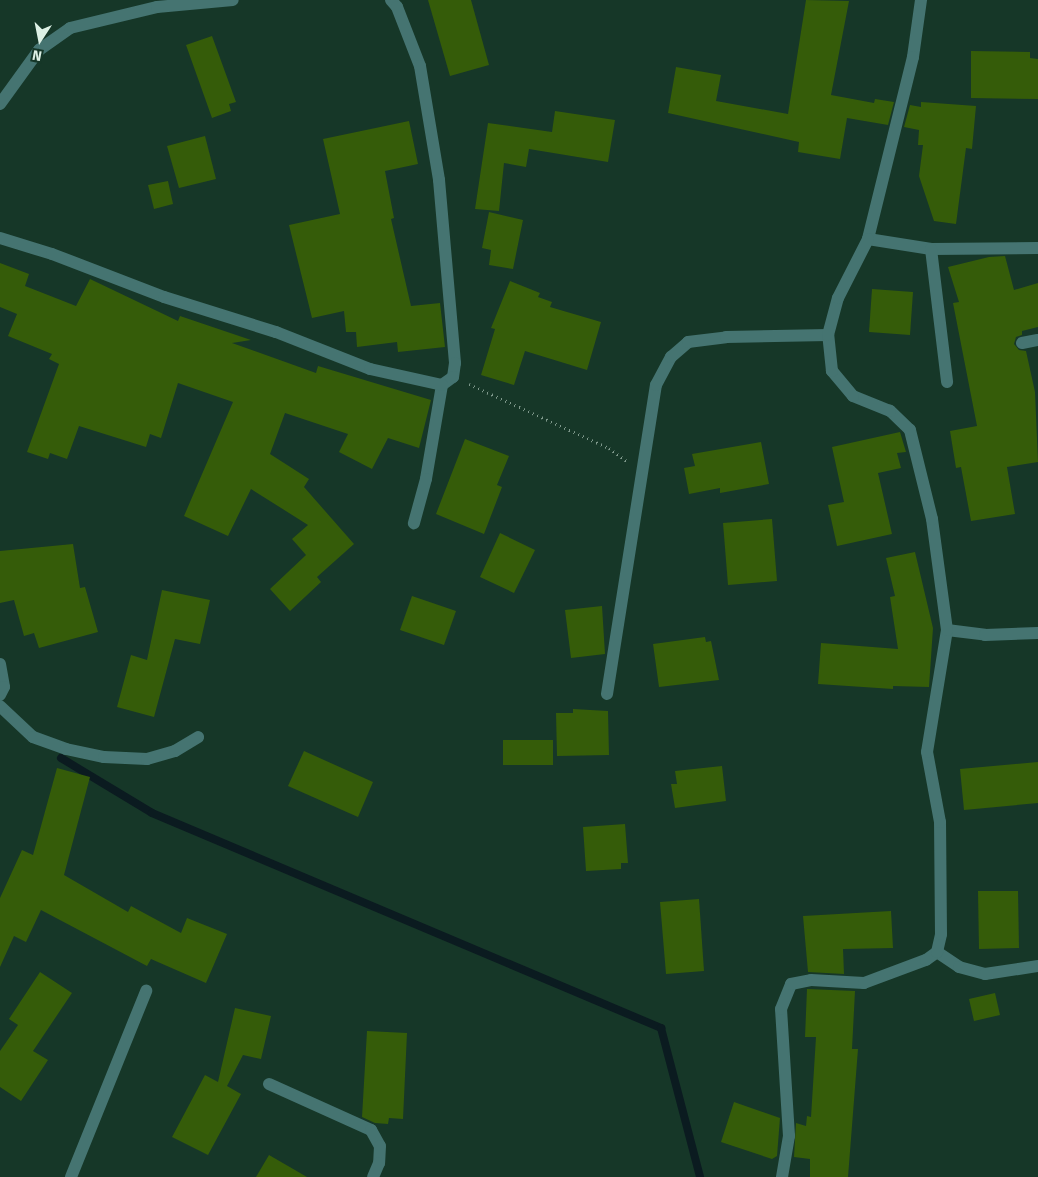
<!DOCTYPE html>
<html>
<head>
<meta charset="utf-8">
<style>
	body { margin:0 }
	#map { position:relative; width:1038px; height:1177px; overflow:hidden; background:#163728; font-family:"Fira Sans",sans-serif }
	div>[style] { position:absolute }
	.stream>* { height:8px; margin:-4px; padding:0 4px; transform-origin:4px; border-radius:4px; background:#0b1b20 }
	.building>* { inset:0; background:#355c09 }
	.path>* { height:3px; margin-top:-1.5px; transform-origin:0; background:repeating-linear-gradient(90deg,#7e988b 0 1px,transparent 0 5px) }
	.street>* { height:12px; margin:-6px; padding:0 6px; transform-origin:6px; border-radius:6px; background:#457471 }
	span { translate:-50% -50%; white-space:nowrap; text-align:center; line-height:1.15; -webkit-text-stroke:4px #163728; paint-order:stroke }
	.north { position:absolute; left:15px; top:15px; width:50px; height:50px; -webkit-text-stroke:4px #163728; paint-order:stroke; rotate:191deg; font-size:14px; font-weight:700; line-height:20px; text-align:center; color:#ddf0e5 }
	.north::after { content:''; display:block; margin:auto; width:18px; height:22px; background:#ddf0e5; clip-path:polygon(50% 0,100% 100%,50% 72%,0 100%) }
</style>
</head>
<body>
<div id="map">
	<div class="stream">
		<div style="left:61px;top:758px;width:106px;rotate:31.1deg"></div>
		<div style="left:152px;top:813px;width:553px;rotate:22.9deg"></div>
		<div style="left:661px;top:1028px;width:154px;rotate:75.3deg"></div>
	</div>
	<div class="building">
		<div style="clip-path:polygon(428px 0,471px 0,489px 65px,450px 76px)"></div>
		<div style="clip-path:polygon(806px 0,849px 1px,831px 95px,874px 103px,875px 99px,894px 102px,888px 125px,847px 118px,840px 159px,798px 152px,799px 142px,668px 113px,676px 67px,721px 75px,716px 101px,788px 114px)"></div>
		<div style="clip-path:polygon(212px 36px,236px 102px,229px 104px,231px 111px,212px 118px,186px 45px)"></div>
		<div style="clip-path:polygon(971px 51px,1030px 52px,1030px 58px,1038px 59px,1038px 99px,971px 98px)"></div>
		<div style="clip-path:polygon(921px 102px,976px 106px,972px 149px,966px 148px,956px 224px,934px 221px,919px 176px,923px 145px,918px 145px,919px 130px,904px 127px,910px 105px,921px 107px)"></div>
		<div style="clip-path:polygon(555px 111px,615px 120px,608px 162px,529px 149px,526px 167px,504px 163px,499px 211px,475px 209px,488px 123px,552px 132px)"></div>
		<div style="clip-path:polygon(409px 121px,418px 164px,385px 171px,394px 218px,391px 219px,411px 306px,440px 303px,445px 347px,398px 352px,397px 342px,357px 347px,356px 332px,346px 332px,344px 311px,312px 318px,289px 225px,340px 214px,323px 139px)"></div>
		<div style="clip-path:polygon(205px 136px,216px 179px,179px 188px,167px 146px)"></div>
		<div style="clip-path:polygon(168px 181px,173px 204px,154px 209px,148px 185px)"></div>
		<div style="clip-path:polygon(489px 212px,523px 220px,513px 269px,489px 265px,491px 250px,482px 248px)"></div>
		<div style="clip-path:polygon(1005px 256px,1014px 290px,1038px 283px,1038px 327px,1022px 331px,1022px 335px,1016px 337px,1014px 344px,1019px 350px,1026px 351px,1035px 392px,1038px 462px,1007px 467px,1015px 514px,971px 521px,961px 467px,956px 468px,950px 431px,977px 426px,953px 303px,959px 302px,948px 267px,989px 257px)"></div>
		<div style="clip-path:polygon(0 263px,29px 274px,25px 286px,76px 306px,90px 279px,178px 321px,180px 316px,251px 340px,232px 343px,316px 373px,318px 366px,431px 400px,419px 448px,388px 438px,372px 469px,339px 452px,348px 434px,285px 413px,270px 454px,309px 479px,304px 487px,354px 544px,317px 577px,321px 582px,290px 611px,270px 589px,306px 555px,292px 539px,308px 525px,251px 489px,228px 536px,184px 516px,233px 402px,178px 383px,161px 438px,150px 434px,146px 447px,79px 426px,67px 459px,50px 453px,48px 459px,27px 452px,59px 364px,49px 359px,52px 354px,8px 336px,17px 314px,0 307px)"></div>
		<div style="clip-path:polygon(510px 281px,540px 293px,538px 297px,552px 302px,550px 307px,601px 322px,587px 370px,525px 351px,514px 385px,481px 375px,495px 329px,491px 328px)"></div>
		<div style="clip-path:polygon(872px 289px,913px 292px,910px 335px,869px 332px)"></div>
		<div style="clip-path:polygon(900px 432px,906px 452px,897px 453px,901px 468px,878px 473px,892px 534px,837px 546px,828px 505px,844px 502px,832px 447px)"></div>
		<div style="clip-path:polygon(465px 439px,509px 456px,497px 485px,502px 487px,484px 534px,436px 514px)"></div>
		<div style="clip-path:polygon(761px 442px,769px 484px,720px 493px,720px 488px,689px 494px,684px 468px,695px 466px,692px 454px)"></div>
		<div style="clip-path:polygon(772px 519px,777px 581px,728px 585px,723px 523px)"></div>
		<div style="clip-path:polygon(500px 533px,535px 550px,514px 593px,480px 577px)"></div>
		<div style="clip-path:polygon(73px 544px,80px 588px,85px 587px,98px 632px,39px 648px,34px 633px,24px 636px,14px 600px,0 603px,0 551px)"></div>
		<div style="clip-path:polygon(915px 552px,933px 628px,929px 687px,893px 686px,893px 689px,818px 684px,821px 643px,898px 649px,890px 597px,895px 596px,886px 558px)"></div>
		<div style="clip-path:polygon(162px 590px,210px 600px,200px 644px,175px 639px,154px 717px,117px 707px,131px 655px,147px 660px)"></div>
		<div style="clip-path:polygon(412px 596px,456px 611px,444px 645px,400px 630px)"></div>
		<div style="clip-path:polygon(602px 606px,605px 654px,571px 658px,565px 610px)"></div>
		<div style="clip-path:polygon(705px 637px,706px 642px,711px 641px,719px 680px,659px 687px,653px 644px)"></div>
		<div style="clip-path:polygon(573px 709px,608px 711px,609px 755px,557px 756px,556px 713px,573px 713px)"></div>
		<div style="clip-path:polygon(503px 740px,553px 740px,553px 765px,503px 765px)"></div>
		<div style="clip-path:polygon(304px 751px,373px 782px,358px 817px,288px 786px)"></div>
		<div style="clip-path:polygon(1038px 762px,1038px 803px,964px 810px,960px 769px)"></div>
		<div style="clip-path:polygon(722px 766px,726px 801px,675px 808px,671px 784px,677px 784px,675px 771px)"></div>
		<div style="clip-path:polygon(57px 768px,90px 777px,64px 875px,128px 912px,131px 906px,181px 933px,187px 918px,227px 934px,206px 983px,151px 959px,147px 966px,41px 910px,26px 942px,14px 936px,0 967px,0 898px,22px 850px,33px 855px)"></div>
		<div style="clip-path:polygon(625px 824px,628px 863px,621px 863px,621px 869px,586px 871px,583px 827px)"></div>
		<div style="clip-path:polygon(978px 891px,1018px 891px,1019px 948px,979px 949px)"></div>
		<div style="clip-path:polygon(699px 899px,704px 971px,666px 974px,660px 902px)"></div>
		<div style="clip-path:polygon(891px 911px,893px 948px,843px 949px,844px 974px,808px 972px,803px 916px)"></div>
		<div style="clip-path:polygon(40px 972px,72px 993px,33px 1051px,48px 1060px,21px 1101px,0 1087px,0 1051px,18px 1025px,9px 1019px)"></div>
		<div style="clip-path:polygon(807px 989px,855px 991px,852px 1049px,858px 1049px,848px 1177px,810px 1177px,810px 1159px,794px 1157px,796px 1123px,806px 1126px,807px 1116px,811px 1117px,816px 1037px,805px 1037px)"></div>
		<div style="clip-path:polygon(995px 993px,1000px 1015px,974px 1021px,969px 999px)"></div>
		<div style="clip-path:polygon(235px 1008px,271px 1016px,261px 1059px,243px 1055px,227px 1086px,241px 1094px,208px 1155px,172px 1137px,205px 1075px,218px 1082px)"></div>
		<div style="clip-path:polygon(367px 1031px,407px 1033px,403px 1119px,389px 1118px,388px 1124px,375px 1123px,362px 1117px)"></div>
		<div style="clip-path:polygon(734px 1102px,780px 1118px,777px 1156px,772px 1159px,721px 1142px)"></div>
		<div style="clip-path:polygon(269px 1155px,307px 1177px,256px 1177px)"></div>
	</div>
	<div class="path">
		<div style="left:469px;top:384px;width:154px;rotate:24.6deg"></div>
		<div style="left:609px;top:448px;width:22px;rotate:36deg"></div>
	</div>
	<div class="street">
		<div style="left:391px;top:0;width:9px;rotate:49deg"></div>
		<div style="left:397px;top:7px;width:63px;rotate:68.7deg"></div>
		<div style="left:420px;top:66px;width:116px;rotate:80.5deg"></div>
		<div style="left:439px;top:180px;width:184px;rotate:85deg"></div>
		<div style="left:455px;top:363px;width:14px;rotate:98deg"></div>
		<div style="left:453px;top:377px;width:14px;rotate:144deg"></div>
		<div style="left:442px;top:385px;width:95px;rotate:99.7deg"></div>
		<div style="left:426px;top:479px;width:46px;rotate:105.3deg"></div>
		<div style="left:921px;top:0;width:58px;rotate:98deg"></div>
		<div style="left:913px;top:57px;width:187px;rotate:103.9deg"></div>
		<div style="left:868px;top:239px;width:64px;rotate:9deg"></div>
		<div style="left:931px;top:249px;width:107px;rotate:-0.5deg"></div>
		<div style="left:0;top:104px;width:67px;rotate:-54.2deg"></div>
		<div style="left:39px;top:50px;width:38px;rotate:-35deg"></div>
		<div style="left:70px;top:28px;width:89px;rotate:-13.6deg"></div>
		<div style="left:157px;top:7px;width:76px;rotate:-5.3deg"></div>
		<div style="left:0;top:238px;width:54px;rotate:17.1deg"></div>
		<div style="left:52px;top:254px;width:120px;rotate:21deg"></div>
		<div style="left:164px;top:297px;width:117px;rotate:17.4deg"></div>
		<div style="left:276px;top:332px;width:101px;rotate:21.5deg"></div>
		<div style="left:370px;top:369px;width:74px;rotate:12.5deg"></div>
		<div style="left:931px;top:249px;width:134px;rotate:83.1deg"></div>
		<div style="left:1022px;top:343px;width:16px;rotate:-11deg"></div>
		<div style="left:947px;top:630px;width:38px;rotate:7deg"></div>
		<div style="left:985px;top:635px;width:53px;rotate:-2.2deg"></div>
		<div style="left:0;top:664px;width:23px;rotate:80deg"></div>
		<div style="left:4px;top:687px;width:9px;rotate:117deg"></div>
		<div style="left:607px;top:694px;width:313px;rotate:-81deg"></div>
		<div style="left:656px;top:385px;width:32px;rotate:-62deg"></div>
		<div style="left:671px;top:357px;width:23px;rotate:-41deg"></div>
		<div style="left:688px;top:342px;width:38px;rotate:-7deg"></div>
		<div style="left:726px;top:337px;width:102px;rotate:-1.1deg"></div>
		<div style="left:0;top:706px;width:45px;rotate:43.2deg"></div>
		<div style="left:33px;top:737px;width:35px;rotate:20deg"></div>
		<div style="left:66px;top:749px;width:39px;rotate:12deg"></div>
		<div style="left:104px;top:757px;width:43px;rotate:2.7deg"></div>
		<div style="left:147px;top:759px;width:29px;rotate:-16deg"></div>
		<div style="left:175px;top:751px;width:27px;rotate:-31deg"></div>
		<div style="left:937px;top:952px;width:27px;rotate:34deg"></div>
		<div style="left:959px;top:967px;width:27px;rotate:15deg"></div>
		<div style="left:985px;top:974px;width:54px;rotate:-8.6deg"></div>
		<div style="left:269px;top:1084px;width:112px;rotate:24.3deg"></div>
		<div style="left:371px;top:1130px;width:18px;rotate:61deg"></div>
		<div style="left:380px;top:1146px;width:17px;rotate:93deg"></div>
		<div style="left:379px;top:1163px;width:15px;rotate:113deg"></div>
		<div style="left:71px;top:1177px;width:201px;rotate:-68deg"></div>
		<div style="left:782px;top:1177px;width:42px;rotate:-80.3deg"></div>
		<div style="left:789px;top:1136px;width:127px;rotate:-93.6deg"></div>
		<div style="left:781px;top:1009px;width:27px;rotate:-68deg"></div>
		<div style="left:791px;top:984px;width:20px;rotate:-11deg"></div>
		<div style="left:811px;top:980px;width:53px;rotate:3.2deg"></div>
		<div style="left:864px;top:983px;width:66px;rotate:-20.4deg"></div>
		<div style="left:926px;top:960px;width:14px;rotate:-36deg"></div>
		<div style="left:937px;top:952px;width:18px;rotate:-77deg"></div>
		<div style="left:941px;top:934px;width:112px;rotate:-90.5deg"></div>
		<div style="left:940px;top:822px;width:71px;rotate:-100.5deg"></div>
		<div style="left:927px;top:752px;width:124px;rotate:-80.7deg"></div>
		<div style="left:947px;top:630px;width:112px;rotate:-97.7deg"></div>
		<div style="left:932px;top:519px;width:92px;rotate:-103.9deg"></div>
		<div style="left:910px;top:430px;width:28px;rotate:-136deg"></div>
		<div style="left:890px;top:411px;width:40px;rotate:-158deg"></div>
		<div style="left:853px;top:396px;width:33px;rotate:-130deg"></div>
		<div style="left:832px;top:371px;width:36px;rotate:-96deg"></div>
		<div style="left:828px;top:335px;width:38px;rotate:-75deg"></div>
		<div style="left:838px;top:298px;width:66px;rotate:-63deg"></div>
	</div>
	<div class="north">N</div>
</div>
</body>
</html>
